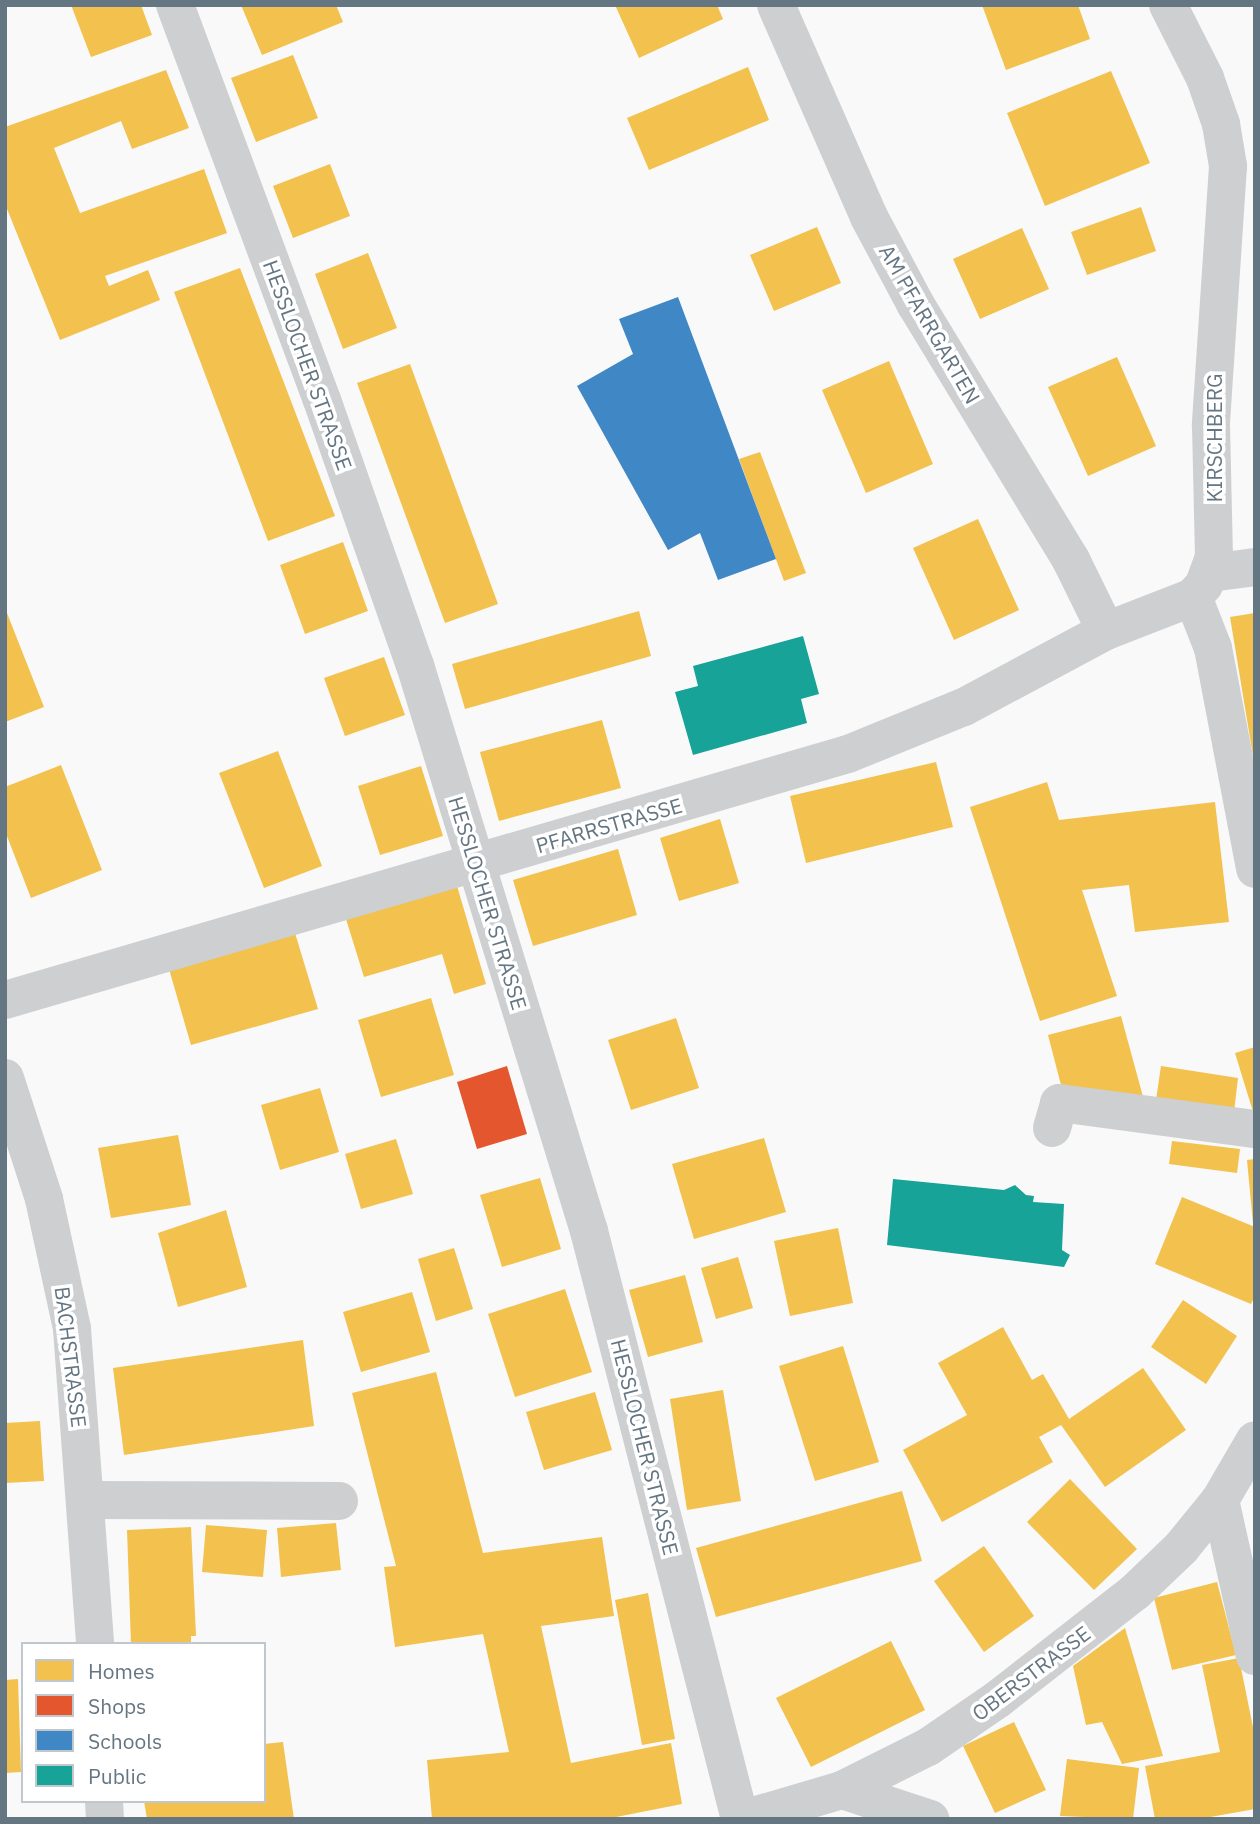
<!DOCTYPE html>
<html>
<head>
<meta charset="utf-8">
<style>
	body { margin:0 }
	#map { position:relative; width:1260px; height:1824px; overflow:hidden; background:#f9f9f9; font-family:"IBM Plex Sans",sans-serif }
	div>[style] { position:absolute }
	.homes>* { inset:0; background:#f2c14e }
	.shops>* { inset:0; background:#e4572e }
	.schools>* { inset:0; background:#3f88c5 }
	.public>* { inset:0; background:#17a398 }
	.minor>* { height:38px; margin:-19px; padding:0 19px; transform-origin:19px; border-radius:19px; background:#cecfd0 }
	span { translate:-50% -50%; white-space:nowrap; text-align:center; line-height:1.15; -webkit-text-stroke:7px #fff; paint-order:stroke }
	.street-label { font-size:21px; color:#657683 }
	.frame { position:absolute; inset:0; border:7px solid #657683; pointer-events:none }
	.legend { position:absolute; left:21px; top:1642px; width:245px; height:161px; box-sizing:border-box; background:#fff; border:2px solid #c1c8cd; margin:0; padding:9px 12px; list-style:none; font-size:21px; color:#657683 }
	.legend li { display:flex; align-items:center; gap:14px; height:35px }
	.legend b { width:35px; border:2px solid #c1c8cd }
</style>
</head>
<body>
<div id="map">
	<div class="homes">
		<div style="clip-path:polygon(71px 5px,141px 5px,152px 35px,91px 57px)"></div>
		<div style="clip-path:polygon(241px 5px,336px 5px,343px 22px,262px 55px)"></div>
		<div style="clip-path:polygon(615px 5px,717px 5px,723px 19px,639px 58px)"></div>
		<div style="clip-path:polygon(982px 5px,1078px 5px,1090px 39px,1006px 70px)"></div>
		<div style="clip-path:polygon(293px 55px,318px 118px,256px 142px,231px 78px)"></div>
		<div style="clip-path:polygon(748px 67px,769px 120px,649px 170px,627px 118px)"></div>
		<div style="clip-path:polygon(166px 70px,189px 128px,132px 149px,121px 121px,54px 148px,80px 213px,204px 169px,227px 233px,105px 276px,109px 286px,148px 270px,160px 300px,60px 340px,5px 204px,5px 127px)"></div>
		<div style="clip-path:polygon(1111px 71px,1150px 163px,1045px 206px,1007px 113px)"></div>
		<div style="clip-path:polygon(330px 164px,350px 216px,293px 238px,273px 186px)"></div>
		<div style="clip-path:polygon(1141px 207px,1156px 251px,1087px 275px,1071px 232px)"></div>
		<div style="clip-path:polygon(817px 227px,841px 283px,774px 311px,750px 255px)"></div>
		<div style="clip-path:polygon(1022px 228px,1049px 289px,980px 319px,953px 259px)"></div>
		<div style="clip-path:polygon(368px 253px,397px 328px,343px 349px,315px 274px)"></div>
		<div style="clip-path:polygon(240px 268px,335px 516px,268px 541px,174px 292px)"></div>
		<div style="clip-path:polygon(1117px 357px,1156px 446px,1088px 476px,1048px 387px)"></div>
		<div style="clip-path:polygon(889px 361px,933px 464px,866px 493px,822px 390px)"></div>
		<div style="clip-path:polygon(410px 364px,498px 604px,445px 623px,357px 383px)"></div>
		<div style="clip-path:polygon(760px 452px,806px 573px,784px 581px,739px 459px)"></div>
		<div style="clip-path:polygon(978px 519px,1019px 610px,954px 640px,913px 548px)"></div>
		<div style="clip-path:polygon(343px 542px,368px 611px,305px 634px,280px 565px)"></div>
		<div style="clip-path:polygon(5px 608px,44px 707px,5px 722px)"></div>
		<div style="clip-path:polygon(639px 611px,651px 656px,465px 709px,452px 664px)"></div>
		<div style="clip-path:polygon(1255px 613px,1255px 768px,1230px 617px)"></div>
		<div style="clip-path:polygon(384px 657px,405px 715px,345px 736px,324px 678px)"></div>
		<div style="clip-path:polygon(602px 720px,621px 788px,499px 821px,480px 752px)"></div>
		<div style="clip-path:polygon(278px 751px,322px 866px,264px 888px,219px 773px)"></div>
		<div style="clip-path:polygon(936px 762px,953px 827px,806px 863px,790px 796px)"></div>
		<div style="clip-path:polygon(61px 765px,102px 870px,31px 898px,5px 831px,5px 787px)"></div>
		<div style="clip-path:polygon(421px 766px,443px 836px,380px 855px,358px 786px)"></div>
		<div style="clip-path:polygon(1047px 782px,1059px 820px,1215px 802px,1229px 922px,1135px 932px,1129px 885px,1082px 890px,1117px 996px,1040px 1021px,970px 807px)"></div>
		<div style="clip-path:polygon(720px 819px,739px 883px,679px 901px,660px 838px)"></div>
		<div style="clip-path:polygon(618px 849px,637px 915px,533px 946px,513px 880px)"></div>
		<div style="clip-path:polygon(457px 886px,486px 984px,454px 994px,442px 954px,364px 977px,346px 919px)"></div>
		<div style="clip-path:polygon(295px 933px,318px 1009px,191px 1045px,169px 969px)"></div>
		<div style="clip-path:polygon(431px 998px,454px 1075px,381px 1097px,358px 1020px)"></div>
		<div style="clip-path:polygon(1121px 1016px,1145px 1104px,1061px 1085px,1048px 1035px)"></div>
		<div style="clip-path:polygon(676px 1018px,699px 1088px,631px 1110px,608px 1040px)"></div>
		<div style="clip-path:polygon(1255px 1047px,1255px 1115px,1254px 1115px,1235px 1053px)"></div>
		<div style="clip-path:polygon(1161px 1066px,1238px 1078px,1234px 1112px,1156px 1100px)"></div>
		<div style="clip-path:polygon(320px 1088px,339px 1152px,280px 1170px,261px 1105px)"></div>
		<div style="clip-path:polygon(178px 1135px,191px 1205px,111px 1218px,98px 1148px)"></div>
		<div style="clip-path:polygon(764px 1138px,786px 1212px,694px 1239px,672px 1164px)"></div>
		<div style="clip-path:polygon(396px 1139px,413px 1194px,361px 1209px,345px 1154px)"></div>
		<div style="clip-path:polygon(1172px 1141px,1240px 1149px,1237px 1173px,1169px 1164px)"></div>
		<div style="clip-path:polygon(1255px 1159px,1255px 1224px,1253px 1224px,1247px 1160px)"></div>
		<div style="clip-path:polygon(540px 1178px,561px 1249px,502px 1267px,480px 1195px)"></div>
		<div style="clip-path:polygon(1182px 1197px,1255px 1227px,1255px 1296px,1251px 1304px,1155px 1264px)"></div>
		<div style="clip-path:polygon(226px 1210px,247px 1287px,178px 1307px,158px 1233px)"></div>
		<div style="clip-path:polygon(838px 1228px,853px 1303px,790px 1316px,774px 1241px)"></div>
		<div style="clip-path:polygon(454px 1248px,473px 1309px,436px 1321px,418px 1259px)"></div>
		<div style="clip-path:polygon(738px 1257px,753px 1308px,716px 1319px,701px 1268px)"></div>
		<div style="clip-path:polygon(685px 1275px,703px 1342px,648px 1357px,629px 1290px)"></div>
		<div style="clip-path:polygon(565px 1289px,592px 1372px,515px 1397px,488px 1314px)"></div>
		<div style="clip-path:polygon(412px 1292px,430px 1352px,361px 1372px,343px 1312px)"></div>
		<div style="clip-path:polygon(1183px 1300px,1237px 1336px,1206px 1384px,1151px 1347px)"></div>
		<div style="clip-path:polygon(1003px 1327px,1032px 1380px,1043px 1374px,1069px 1419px,1143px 1368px,1186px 1430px,1105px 1487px,1061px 1425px,1039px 1437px,1053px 1462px,942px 1522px,903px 1450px,967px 1415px,938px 1363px)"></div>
		<div style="clip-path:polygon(303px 1340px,314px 1426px,124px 1455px,113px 1368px)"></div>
		<div style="clip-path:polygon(843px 1346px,879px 1462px,815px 1481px,779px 1366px)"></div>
		<div style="clip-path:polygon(436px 1372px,483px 1553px,602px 1537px,614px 1616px,541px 1626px,571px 1763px,671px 1743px,682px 1804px,606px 1819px,432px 1819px,427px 1760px,509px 1752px,483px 1634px,395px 1647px,384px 1567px,396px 1566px,352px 1393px)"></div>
		<div style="clip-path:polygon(723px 1390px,741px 1501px,687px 1510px,670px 1399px)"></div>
		<div style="clip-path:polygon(595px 1392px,612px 1450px,544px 1470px,526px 1412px)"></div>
		<div style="clip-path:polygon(40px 1421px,44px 1481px,5px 1483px,5px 1423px)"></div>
		<div style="clip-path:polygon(1070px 1479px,1137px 1549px,1094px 1590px,1027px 1522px)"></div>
		<div style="clip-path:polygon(902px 1491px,922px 1561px,716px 1617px,696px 1548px)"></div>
		<div style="clip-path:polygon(336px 1523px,341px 1570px,281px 1577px,277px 1528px)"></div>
		<div style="clip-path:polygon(206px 1525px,267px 1530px,263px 1577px,202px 1572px)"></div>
		<div style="clip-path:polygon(191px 1527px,196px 1636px,191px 1636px,191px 1644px,131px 1644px,127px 1530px)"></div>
		<div style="clip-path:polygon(984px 1546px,1034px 1616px,984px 1652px,934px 1581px)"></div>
		<div style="clip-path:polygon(1217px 1582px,1236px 1655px,1172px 1670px,1154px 1598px)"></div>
		<div style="clip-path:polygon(648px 1593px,675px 1739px,642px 1745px,615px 1600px)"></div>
		<div style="clip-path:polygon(1125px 1628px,1163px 1756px,1122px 1764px,1102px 1722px,1086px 1725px,1073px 1666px)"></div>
		<div style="clip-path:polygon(891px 1641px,925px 1710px,811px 1767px,776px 1698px)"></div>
		<div style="clip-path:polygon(1239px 1658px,1255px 1737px,1255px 1809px,1199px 1819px,1155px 1819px,1145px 1766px,1220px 1752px,1202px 1665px)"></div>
		<div style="clip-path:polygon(18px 1679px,21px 1772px,5px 1773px,5px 1680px)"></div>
		<div style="clip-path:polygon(1014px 1722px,1046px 1790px,995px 1813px,963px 1746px)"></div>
		<div style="clip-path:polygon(283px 1742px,294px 1819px,147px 1819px,144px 1801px,264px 1801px,264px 1744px)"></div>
		<div style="clip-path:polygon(1067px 1759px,1139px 1768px,1133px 1819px,1060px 1816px)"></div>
	</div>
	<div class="shops">
		<div style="clip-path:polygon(507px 1066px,527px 1134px,477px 1149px,457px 1082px)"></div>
	</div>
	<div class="schools">
		<div style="clip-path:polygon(678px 297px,776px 559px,718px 580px,700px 533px,668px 550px,577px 386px,633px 354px,619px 319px)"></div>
	</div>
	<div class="public">
		<div style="clip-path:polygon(803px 636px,819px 694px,801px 699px,807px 723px,693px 755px,675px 692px,698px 686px,693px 666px)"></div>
		<div style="clip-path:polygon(893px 1179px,1004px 1190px,1015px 1185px,1026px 1195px,1034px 1196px,1033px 1202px,1064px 1204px,1062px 1250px,1070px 1255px,1064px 1267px,887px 1245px)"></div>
	</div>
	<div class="minor">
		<div style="left:175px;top:5px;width:421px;rotate:69.6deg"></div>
		<div style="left:322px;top:400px;width:281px;rotate:70.7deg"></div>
		<div style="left:415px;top:665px;width:592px;rotate:72.91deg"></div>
		<div style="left:589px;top:1231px;width:607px;rotate:75.6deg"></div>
		<div style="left:776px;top:5px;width:232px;rotate:66.3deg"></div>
		<div style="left:869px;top:217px;width:100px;rotate:61.9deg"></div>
		<div style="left:916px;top:305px;width:298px;rotate:58.7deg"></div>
		<div style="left:1071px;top:560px;width:79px;rotate:63.8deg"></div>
		<div style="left:1168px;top:5px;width:82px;rotate:63.1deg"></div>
		<div style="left:1205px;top:78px;width:49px;rotate:70.8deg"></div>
		<div style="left:1221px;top:124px;width:43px;rotate:80.5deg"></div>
		<div style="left:1228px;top:166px;width:260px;rotate:93.8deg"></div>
		<div style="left:1211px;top:425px;width:132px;rotate:88.7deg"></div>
		<div style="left:1214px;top:557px;width:30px;rotate:110deg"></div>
		<div style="left:1204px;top:585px;width:16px;rotate:133deg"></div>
		<div style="left:1193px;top:597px;width:55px;rotate:68.6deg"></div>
		<div style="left:1213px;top:648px;width:225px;rotate:79.2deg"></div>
		<div style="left:1210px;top:573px;width:45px;rotate:-7.6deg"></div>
		<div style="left:5px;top:1000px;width:878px;rotate:-16.27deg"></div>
		<div style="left:848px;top:754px;width:125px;rotate:-22.1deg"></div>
		<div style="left:964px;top:707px;width:161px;rotate:-28.2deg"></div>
		<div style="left:1106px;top:631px;width:93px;rotate:-21.3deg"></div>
		<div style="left:5px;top:1078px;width:127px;rotate:72.1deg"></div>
		<div style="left:44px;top:1199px;width:133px;rotate:77.8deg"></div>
		<div style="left:72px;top:1329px;width:316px;rotate:85.8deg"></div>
		<div style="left:1052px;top:1128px;width:26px;rotate:-74deg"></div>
		<div style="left:1059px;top:1103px;width:198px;rotate:7.6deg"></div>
		<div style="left:86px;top:1500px;width:253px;rotate:0.2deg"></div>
		<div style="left:1220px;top:1500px;width:160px;rotate:77.4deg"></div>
		<div style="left:842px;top:1790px;width:93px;rotate:18.2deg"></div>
		<div style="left:104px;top:1801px;width:18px;rotate:87deg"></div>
		<div style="left:743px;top:1819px;width:103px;rotate:-16.3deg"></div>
		<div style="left:842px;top:1790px;width:96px;rotate:-26.6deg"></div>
		<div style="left:928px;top:1747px;width:85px;rotate:-34.4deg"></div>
		<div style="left:998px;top:1699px;width:174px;rotate:-38deg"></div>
		<div style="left:1135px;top:1592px;width:64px;rotate:-43.7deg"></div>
		<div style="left:1181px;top:1548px;width:62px;rotate:-50.9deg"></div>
		<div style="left:1220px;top:1500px;width:69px;rotate:-59.7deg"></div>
	</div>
	<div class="street-label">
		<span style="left:930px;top:324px;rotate:60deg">AM PFARRGARTEN</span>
		<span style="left:308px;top:365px;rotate:70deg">HESSLOCHER STRASSE</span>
		<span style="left:1214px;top:438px;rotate:-90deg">KIRSCHBERG</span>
		<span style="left:609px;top:825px;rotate:-16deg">PFARRSTRASSE</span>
		<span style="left:488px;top:903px;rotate:73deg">HESSLOCHER STRASSE</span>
		<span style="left:71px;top:1357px;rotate:83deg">BACHSTRASSE</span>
		<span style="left:645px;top:1447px;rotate:76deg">HESSLOCHER STRASSE</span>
		<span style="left:1031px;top:1673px;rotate:-37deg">OBERSTRASSE</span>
	</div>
	<div class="frame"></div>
	<ul class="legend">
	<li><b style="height:19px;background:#f2c14e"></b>Homes</li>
	<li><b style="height:19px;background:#e4572e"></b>Shops</li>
	<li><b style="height:19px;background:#3f88c5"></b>Schools</li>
	<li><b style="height:19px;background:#17a398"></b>Public</li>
	</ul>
</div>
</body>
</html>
